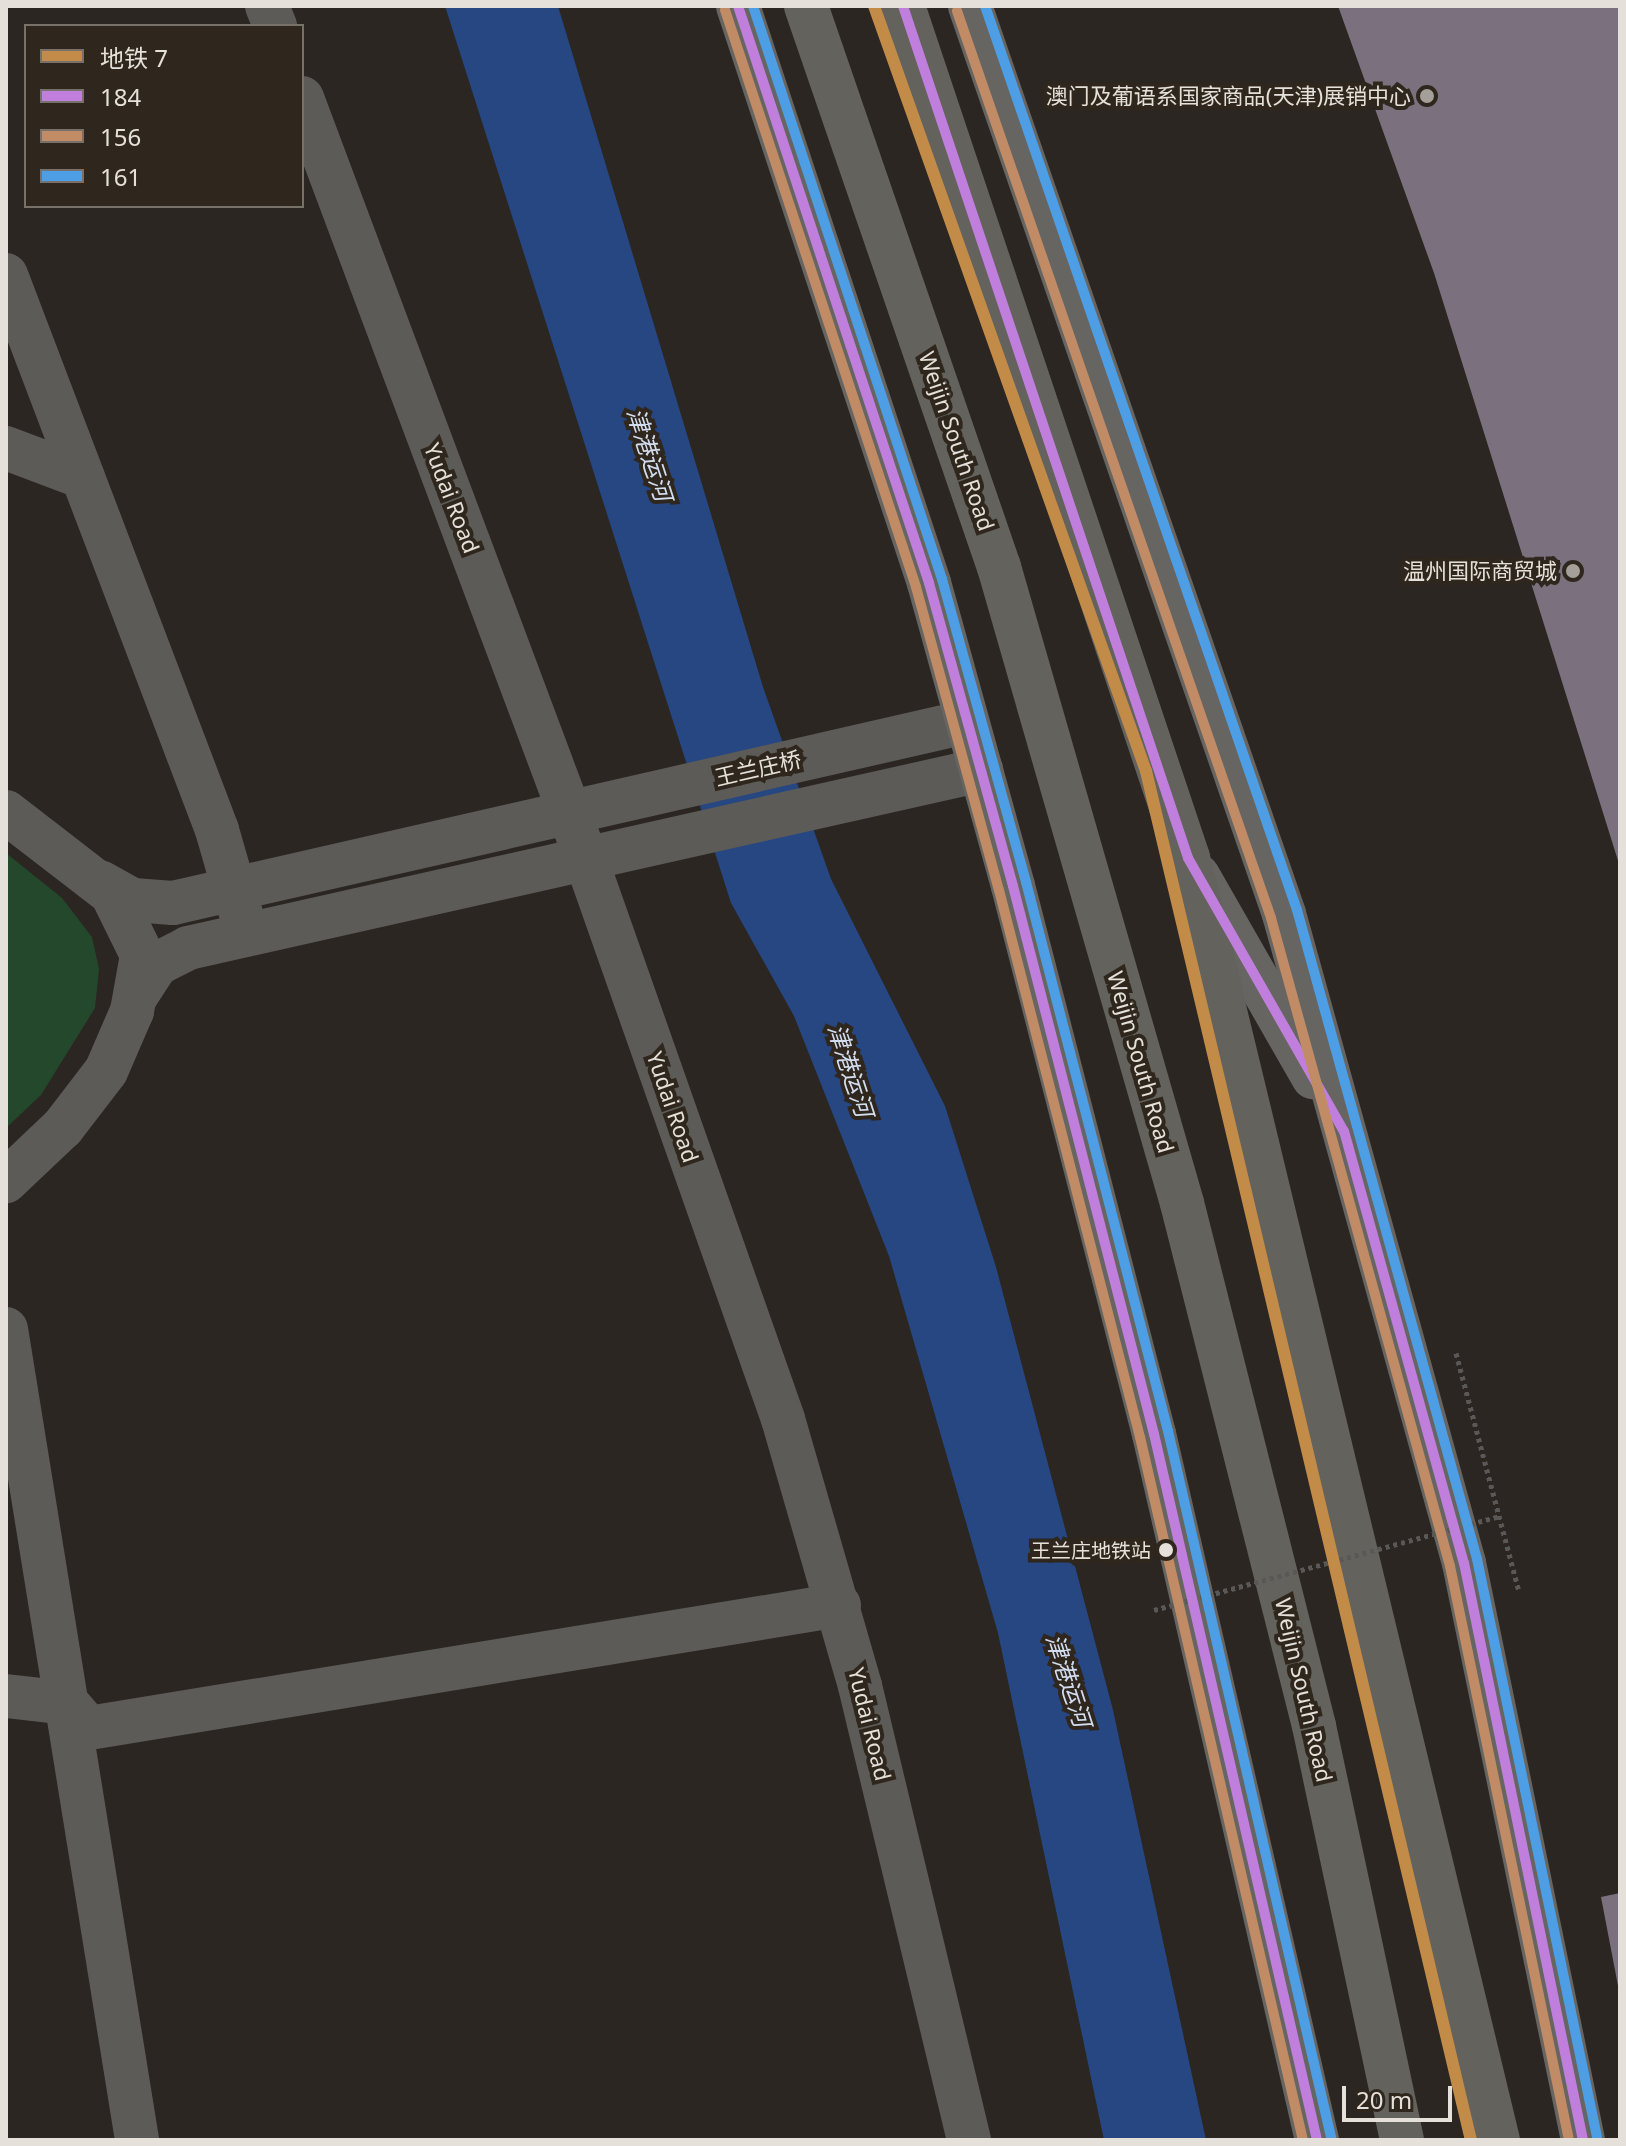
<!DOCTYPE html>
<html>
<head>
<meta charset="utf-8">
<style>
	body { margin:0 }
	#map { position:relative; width:1626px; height:2146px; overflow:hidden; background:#2b2621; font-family:"Noto Sans","Noto Sans SC",sans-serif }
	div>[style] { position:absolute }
	.green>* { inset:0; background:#23482b }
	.water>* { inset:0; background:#264781 }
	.building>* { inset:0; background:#7b717e }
	.path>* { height:5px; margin-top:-2.5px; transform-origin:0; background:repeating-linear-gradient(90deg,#5a5856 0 4px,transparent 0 8px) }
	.minor>* { height:44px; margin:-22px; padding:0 22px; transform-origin:22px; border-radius:22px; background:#5c5b58 }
	.major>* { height:44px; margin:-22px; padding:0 22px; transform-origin:22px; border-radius:22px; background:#666562 }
	.highway>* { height:44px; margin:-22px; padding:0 22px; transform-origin:22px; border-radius:22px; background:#63625d }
	.path-bridge>* { height:5px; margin-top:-2.5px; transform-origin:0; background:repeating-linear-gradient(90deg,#5a5856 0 4px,transparent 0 8px) }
	.bus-1>* { height:10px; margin:-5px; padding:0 5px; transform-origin:5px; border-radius:5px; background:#c07fdc }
	.bus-2>* { height:10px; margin:-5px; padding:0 5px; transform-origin:5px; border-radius:5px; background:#c18c65 }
	.bus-3>* { height:10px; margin:-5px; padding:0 5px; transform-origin:5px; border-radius:5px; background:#4d9ee5 }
	.metro-1>* { height:12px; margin:-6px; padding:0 6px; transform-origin:6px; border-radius:6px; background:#c38b48 }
	.dots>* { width:22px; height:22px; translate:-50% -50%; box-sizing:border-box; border:4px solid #2f271d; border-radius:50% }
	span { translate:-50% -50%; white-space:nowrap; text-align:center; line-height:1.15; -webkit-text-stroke:8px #2f271d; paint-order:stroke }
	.bus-label { font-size:20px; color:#e6e0da }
	.right { translate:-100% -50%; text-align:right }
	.poi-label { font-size:22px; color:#e6e0da }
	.street-label { font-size:22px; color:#e6e0da }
	.water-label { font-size:24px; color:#d2ddf0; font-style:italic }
	.frame { position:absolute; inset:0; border:8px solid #e6e0da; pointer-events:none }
	.legend { position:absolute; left:24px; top:24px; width:280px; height:184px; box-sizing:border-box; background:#2f271d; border:2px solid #787169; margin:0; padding:10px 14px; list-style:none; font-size:24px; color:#e6e0da }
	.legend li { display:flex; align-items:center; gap:16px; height:40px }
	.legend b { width:40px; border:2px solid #787169 }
	.scale { position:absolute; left:1342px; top:2086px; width:110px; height:36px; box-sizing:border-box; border:4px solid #e6e0da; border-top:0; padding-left:10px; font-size:24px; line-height:28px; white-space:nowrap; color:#e6e0da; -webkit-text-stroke:6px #2f271d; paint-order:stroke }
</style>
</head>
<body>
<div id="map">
	<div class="green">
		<div style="clip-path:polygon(6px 853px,62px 898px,92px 937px,99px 969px,95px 1008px,41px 1095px,6px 1128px)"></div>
	</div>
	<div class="water">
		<div style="clip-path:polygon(445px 6px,558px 6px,763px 687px,831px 879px,945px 1106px,996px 1267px,1113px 1710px,1206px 2140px,1104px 2140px,998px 1633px,889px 1256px,794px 1016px,731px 903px)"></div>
	</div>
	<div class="building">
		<div style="clip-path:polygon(1338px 6px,1620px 6px,1620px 867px,1434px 273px)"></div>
		<div style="clip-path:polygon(1620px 1893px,1620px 1990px,1619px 1991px,1601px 1897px)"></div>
	</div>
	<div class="path">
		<div style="left:1456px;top:1353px;width:247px;rotate:75.2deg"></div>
	</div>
	<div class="minor">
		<div style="left:267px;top:6px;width:22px;rotate:68deg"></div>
		<div style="left:302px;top:98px;width:761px;rotate:69.47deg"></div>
		<div style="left:569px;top:811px;width:645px;rotate:70.61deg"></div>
		<div style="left:783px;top:1419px;width:278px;rotate:73.9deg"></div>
		<div style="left:860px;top:1686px;width:467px;rotate:76.5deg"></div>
		<div style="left:6px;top:275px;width:594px;rotate:69.18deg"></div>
		<div style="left:217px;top:830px;width:91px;rotate:74deg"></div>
		<div style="left:6px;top:448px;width:82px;rotate:20.6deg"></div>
		<div style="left:6px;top:812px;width:134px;rotate:37.7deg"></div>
		<div style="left:112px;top:894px;width:68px;rotate:63.8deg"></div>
		<div style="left:142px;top:955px;width:57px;rotate:100.1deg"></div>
		<div style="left:132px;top:1011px;width:65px;rotate:113.4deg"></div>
		<div style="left:106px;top:1071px;width:71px;rotate:127.5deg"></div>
		<div style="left:63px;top:1127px;width:79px;rotate:136.5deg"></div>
		<div style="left:100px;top:882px;width:38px;rotate:29deg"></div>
		<div style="left:133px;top:900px;width:40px;rotate:4.3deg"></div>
		<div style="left:173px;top:903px;width:813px;rotate:-12.86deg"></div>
		<div style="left:136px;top:996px;width:38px;rotate:-57deg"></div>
		<div style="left:157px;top:964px;width:35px;rotate:-27deg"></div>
		<div style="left:188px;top:948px;width:813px;rotate:-12.65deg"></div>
		<div style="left:6px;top:1329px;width:822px;rotate:80.82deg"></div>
		<div style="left:6px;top:1696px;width:61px;rotate:6.5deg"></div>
		<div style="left:67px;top:1703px;width:33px;rotate:49deg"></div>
		<div style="left:89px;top:1728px;width:760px;rotate:-9.31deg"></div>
	</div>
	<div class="major">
		<div style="left:738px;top:6px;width:608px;rotate:71.68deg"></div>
		<div style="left:929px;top:583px;width:314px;rotate:74.5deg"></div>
		<div style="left:1013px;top:886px;width:566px;rotate:75.57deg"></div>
		<div style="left:1154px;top:1434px;width:725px;rotate:77deg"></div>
		<div style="left:970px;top:6px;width:961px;rotate:70.92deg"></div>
		<div style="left:1284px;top:914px;width:673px;rotate:74.5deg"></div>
		<div style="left:1464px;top:1563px;width:589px;rotate:78.35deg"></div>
		<div style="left:1198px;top:876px;width:232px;rotate:60.2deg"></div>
	</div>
	<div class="highway">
		<div style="left:806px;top:6px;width:593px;rotate:71.02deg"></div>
		<div style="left:999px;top:567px;width:662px;rotate:73.95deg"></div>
		<div style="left:1182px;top:1203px;width:539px;rotate:75.83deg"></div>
		<div style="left:1314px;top:1726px;width:423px;rotate:78deg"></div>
		<div style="left:903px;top:6px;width:898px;rotate:71.5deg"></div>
		<div style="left:1188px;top:858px;width:1319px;rotate:76.41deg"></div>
	</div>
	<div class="path-bridge">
		<div style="left:1154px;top:1610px;width:358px;rotate:-15.2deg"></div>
	</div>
	<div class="bus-1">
		<div style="left:738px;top:6px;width:608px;rotate:71.68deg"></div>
		<div style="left:929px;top:583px;width:314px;rotate:74.5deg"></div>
		<div style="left:1013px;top:886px;width:566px;rotate:75.57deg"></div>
		<div style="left:1154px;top:1434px;width:725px;rotate:77deg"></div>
		<div style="left:903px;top:6px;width:898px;rotate:71.5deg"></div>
		<div style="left:1188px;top:858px;width:314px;rotate:60.3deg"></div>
		<div style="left:1344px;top:1131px;width:448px;rotate:74.5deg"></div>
		<div style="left:1464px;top:1563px;width:589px;rotate:78.35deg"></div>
	</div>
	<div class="bus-2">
		<div style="left:725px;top:10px;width:608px;rotate:71.68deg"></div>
		<div style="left:916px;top:587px;width:314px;rotate:74.7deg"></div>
		<div style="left:999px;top:890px;width:565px;rotate:75.55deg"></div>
		<div style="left:1140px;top:1437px;width:722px;rotate:76.95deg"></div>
		<div style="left:957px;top:11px;width:960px;rotate:70.9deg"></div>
		<div style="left:1271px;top:918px;width:672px;rotate:74.56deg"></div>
		<div style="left:1450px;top:1566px;width:586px;rotate:78.29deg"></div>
	</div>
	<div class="bus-3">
		<div style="left:753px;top:6px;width:603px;rotate:71.75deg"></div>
		<div style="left:942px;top:579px;width:314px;rotate:74.5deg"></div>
		<div style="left:1026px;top:882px;width:567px;rotate:75.5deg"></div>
		<div style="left:1168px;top:1431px;width:725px;rotate:77deg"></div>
		<div style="left:985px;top:6px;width:956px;rotate:70.96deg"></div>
		<div style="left:1297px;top:910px;width:673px;rotate:74.5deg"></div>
		<div style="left:1477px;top:1559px;width:590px;rotate:78.27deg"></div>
	</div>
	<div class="metro-1">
		<div style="left:874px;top:6px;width:812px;rotate:70.43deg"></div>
		<div style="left:1146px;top:771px;width:1407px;rotate:76.65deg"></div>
	</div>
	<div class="dots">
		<div style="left:1427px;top:96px;background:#a59f99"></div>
		<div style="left:1573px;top:571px;background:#a59f99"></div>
		<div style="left:1166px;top:1550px;background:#e6e0da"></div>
	</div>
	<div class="bus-label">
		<span class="right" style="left:1151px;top:1550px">王兰庄地铁站</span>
	</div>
	<div class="poi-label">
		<span class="right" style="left:1411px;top:96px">澳门及葡语系国家商品(天津)展销中心</span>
		<span class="right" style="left:1557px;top:571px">温州国际商贸城</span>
	</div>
	<div class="street-label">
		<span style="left:957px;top:441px;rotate:71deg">Weijin South Road</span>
		<span style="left:452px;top:498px;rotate:69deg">Yudai Road</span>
		<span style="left:758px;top:768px;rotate:-13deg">王兰庄桥</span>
		<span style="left:1141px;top:1062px;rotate:74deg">Weijin South Road</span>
		<span style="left:673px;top:1107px;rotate:71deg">Yudai Road</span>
		<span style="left:1304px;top:1690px;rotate:77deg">Weijin South Road</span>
		<span style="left:870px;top:1724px;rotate:76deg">Yudai Road</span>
	</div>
	<div class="water-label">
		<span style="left:650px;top:454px;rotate:72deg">津港运河</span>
		<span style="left:851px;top:1070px;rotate:72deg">津港运河</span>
		<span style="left:1069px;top:1680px;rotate:72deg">津港运河</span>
	</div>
	<div class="frame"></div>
	<ul class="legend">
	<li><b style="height:10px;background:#c38b48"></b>地铁 7</li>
	<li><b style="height:10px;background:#c07fdc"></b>184</li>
	<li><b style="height:10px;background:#c18c65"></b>156</li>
	<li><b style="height:10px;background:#4d9ee5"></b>161</li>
	</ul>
	<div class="scale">20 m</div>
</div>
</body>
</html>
